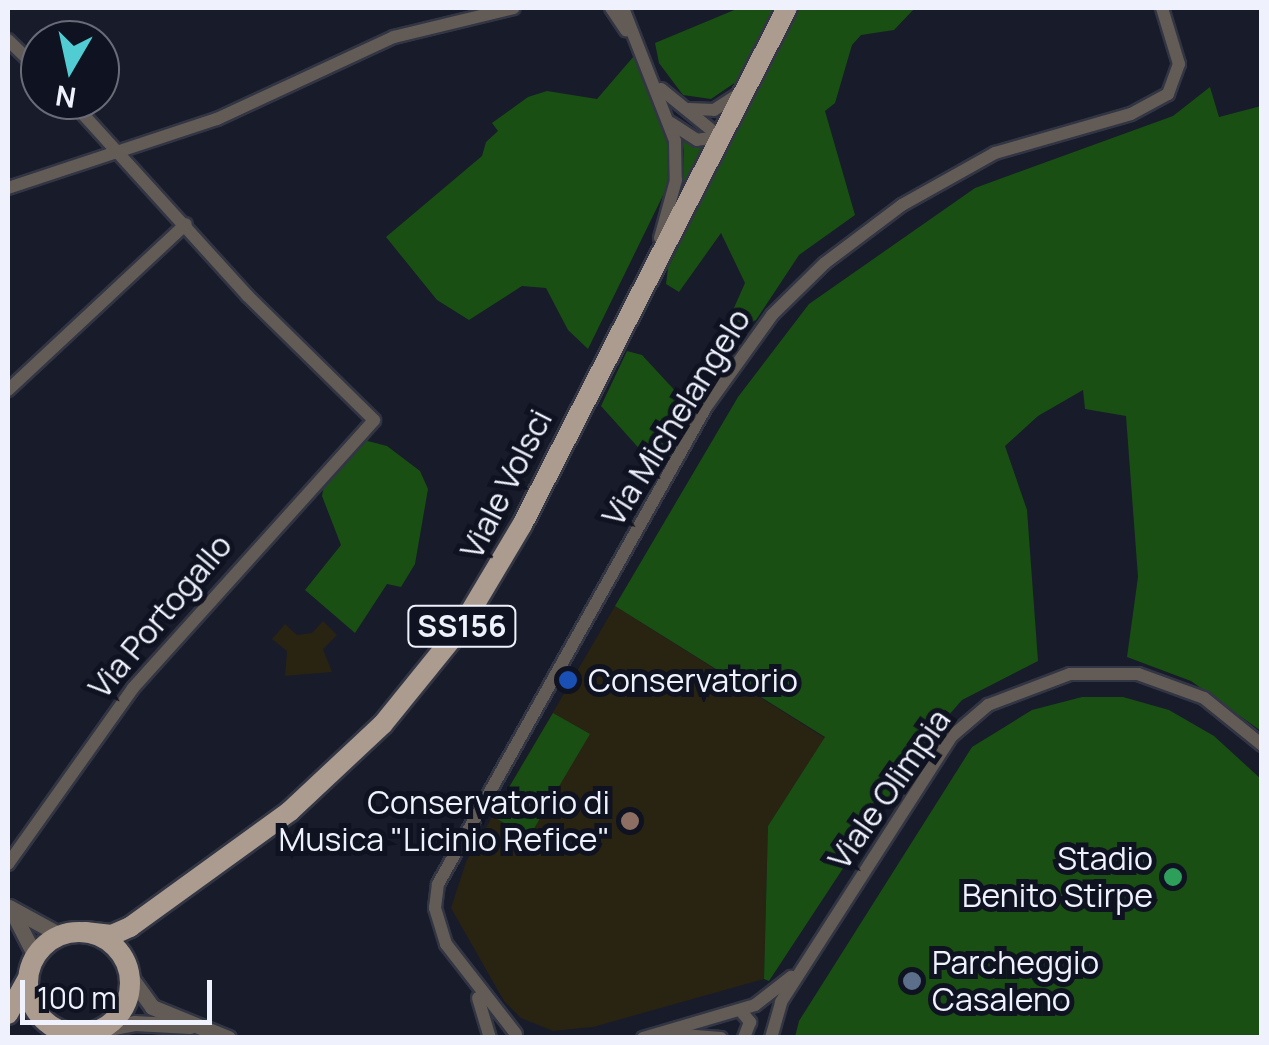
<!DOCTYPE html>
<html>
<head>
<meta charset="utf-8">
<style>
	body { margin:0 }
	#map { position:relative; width:1269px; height:1045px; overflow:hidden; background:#181b2a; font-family:Manrope,sans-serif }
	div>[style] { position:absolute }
	.education>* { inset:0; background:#292312 }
	.green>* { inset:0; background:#194f13 }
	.roads { filter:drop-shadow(2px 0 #323543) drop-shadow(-2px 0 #323543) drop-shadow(0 2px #323543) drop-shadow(0 -2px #323543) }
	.minor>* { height:12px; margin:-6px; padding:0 6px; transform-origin:6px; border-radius:6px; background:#635c56 }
	.tertiary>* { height:15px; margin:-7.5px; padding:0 7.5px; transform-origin:7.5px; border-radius:7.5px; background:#635c56 }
	.primary>* { height:20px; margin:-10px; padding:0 10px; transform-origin:10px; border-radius:10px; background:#ac9c90 }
	.primary>.ring { margin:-10px; padding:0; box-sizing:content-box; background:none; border:20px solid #ac9c90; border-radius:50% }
	.dots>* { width:28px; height:28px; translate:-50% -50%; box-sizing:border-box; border:5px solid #0f1220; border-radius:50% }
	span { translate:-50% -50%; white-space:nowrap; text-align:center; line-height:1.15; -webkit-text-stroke:10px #0f1220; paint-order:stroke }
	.shield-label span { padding:2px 8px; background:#0f1220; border:2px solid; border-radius:8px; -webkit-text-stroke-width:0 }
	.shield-label { font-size:30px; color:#eff2fd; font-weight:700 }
	.street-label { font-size:32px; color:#eff2fd }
	.poi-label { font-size:32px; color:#eff2fd }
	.left { translate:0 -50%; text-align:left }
	.right { translate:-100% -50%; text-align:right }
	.frame { position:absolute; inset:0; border:10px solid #eff2fd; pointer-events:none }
	.north { position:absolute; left:20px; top:20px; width:100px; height:100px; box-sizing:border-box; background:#0f1220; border:2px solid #696c78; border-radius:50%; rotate:189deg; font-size:28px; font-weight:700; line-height:40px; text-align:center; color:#eff2fd }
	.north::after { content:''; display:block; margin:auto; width:35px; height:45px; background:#51ccd3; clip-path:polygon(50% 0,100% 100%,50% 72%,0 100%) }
	.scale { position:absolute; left:20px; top:980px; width:192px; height:45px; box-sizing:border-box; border:5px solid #eff2fd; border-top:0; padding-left:12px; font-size:30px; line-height:35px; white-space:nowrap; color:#eff2fd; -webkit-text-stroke:8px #0f1220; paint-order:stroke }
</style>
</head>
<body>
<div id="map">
	<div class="education">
		<div style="clip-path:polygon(615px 606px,825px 738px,768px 826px,764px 979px,593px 1027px,553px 1031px,521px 1018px,504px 1001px,451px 908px,466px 862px)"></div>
		<div style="clip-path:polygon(323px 621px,337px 635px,323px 649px,332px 672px,285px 676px,287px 651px,272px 639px,285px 624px,297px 635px,312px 633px)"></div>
	</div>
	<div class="green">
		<div style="clip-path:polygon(739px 8px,774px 8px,736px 82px,711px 99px,683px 95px,659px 63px,655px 43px)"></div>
		<div style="clip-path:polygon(800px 8px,915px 8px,894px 30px,861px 35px,852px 45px,835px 103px,825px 111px,855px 215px,799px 255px,756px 320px,721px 337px,745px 283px,721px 233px,679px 292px,666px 284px,668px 268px)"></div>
		<div style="clip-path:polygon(634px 56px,666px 129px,671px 179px,588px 349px,568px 330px,546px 288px,522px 286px,469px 320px,437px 300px,386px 237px,482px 156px,486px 142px,498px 131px,492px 123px,528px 97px,547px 91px,597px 99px)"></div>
		<div style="clip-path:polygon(1210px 87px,1219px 117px,1261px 106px,1261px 731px,1191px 681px,1127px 657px,1138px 577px,1126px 416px,1085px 409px,1083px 390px,1038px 416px,1005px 446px,1027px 510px,1038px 661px,962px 700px,928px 739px,769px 981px,764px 979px,768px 826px,825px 737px,615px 606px,738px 397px,809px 304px,975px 188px,1173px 116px)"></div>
		<div style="clip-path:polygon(681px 135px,702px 146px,684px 183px,684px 151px)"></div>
		<div style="clip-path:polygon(627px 351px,642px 355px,679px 395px,682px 408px,653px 464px,601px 406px)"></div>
		<div style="clip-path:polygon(364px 440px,387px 446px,420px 471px,428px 489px,415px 564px,401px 587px,387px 584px,355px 633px,305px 590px,341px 545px,322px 496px,325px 481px)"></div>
		<div style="clip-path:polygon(1082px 697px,1123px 697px,1169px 710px,1214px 736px,1261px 779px,1261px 1037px,795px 1037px,799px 1021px,972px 747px,1032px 710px)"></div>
		<div style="clip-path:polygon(553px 713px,590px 734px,529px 837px,492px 816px)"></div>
	</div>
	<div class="roads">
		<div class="minor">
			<div style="left:611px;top:8px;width:27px;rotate:56deg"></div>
			<div style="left:623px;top:8px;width:143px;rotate:68.6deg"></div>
			<div style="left:675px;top:141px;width:39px;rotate:89deg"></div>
			<div style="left:676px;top:180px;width:60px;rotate:105.4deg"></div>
			<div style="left:8px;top:40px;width:45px;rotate:44.1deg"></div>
			<div style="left:661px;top:89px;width:76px;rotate:39.1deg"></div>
			<div style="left:720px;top:137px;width:23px;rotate:173deg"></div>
			<div style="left:697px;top:140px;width:31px;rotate:-147deg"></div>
			<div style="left:689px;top:109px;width:25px;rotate:2deg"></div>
			<div style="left:714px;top:110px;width:30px;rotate:-33deg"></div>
			<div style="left:8px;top:188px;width:220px;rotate:-18.3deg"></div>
			<div style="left:217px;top:119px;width:195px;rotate:-24.9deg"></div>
			<div style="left:394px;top:37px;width:123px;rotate:-13.6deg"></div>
			<div style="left:8px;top:390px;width:243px;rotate:-43deg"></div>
			<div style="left:8px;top:864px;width:216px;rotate:-54.6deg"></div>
			<div style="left:133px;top:688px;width:360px;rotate:-48deg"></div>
			<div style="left:374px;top:420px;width:178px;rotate:-135.5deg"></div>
			<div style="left:247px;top:295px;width:263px;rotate:-132.2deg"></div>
			<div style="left:478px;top:998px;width:42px;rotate:73.3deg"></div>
			<div style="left:740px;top:1010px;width:16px;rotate:50deg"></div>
			<div style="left:750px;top:1022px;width:17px;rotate:111deg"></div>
			<div style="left:516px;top:1034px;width:114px;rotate:-127.9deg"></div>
			<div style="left:446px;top:944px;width:38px;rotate:-107deg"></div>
			<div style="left:435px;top:908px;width:24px;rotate:-83deg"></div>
			<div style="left:438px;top:884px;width:547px;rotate:-60.67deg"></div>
			<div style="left:706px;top:407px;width:113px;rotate:-54.3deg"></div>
			<div style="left:772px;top:315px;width:74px;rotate:-44.5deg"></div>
			<div style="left:825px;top:263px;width:96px;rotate:-37deg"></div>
			<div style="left:902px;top:205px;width:107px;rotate:-29.2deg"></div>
			<div style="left:995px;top:153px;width:141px;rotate:-16deg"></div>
			<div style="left:1131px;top:114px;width:42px;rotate:-28.4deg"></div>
			<div style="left:1168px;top:94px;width:32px;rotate:-70deg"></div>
			<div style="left:1179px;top:64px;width:59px;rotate:-106.9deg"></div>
			<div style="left:671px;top:1034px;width:50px;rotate:4.6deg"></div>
			<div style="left:643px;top:1038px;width:117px;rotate:-16.4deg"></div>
			<div style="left:755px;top:1005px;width:46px;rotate:-37.9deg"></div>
			<div style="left:771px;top:1038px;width:37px;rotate:-74deg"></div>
			<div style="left:781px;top:1002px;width:316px;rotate:-57.3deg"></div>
			<div style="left:952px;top:736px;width:48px;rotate:-40.7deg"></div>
			<div style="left:988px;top:705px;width:88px;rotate:-20.7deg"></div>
			<div style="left:1070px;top:674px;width:68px"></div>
			<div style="left:1138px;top:674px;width:70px;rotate:20deg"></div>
			<div style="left:1204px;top:698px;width:75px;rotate:39deg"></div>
		</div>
		<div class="tertiary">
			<div style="left:9px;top:907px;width:58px;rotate:28.8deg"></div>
			<div style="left:12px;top:911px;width:51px;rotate:62.9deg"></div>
			<div style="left:129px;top:975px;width:39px;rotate:54deg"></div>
			<div style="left:152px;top:1007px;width:82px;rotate:22.2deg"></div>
			<div style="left:99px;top:1030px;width:36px;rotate:-11deg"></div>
			<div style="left:134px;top:1023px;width:56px;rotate:3.1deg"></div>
		</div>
		<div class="primary">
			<div style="left:85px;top:932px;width:27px;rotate:6deg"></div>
			<div style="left:112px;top:935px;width:20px;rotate:-24deg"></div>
			<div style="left:130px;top:927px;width:198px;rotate:-35.9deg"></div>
			<div style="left:290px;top:811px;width:127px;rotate:-43.1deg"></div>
			<div style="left:383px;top:724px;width:122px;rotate:-51deg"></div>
			<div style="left:460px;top:629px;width:121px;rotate:-59.2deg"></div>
			<div style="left:522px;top:525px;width:581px;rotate:-62.86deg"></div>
			<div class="ring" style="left:28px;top:932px;width:82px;height:82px"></div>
			<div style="left:8px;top:1014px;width:39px;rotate:-61deg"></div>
		</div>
	</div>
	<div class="dots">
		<div style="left:568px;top:680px;background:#1a4fb4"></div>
		<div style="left:630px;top:821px;background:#8d6e63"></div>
		<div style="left:1173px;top:877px;background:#2e9e5b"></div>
		<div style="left:912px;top:981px;background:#5c6f8a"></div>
	</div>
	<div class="shield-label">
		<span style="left:462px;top:626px">SS156</span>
	</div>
	<div class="street-label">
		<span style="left:676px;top:417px;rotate:-58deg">Via Michelangelo</span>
		<span style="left:506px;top:484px;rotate:-63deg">Viale Volsci</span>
		<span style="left:160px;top:616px;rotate:-50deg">Via Portogallo</span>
		<span style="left:889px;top:789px;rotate:-55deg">Viale Olimpia</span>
	</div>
	<div class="poi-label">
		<span class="left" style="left:588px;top:680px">Conservatorio</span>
		<span class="right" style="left:610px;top:821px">Conservatorio di<br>Musica "Licinio Refice"</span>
		<span class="right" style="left:1153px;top:877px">Stadio<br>Benito Stirpe</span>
		<span class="left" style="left:932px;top:981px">Parcheggio<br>Casaleno</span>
	</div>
	<div class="frame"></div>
	<div class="north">N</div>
	<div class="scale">100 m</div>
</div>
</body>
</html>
